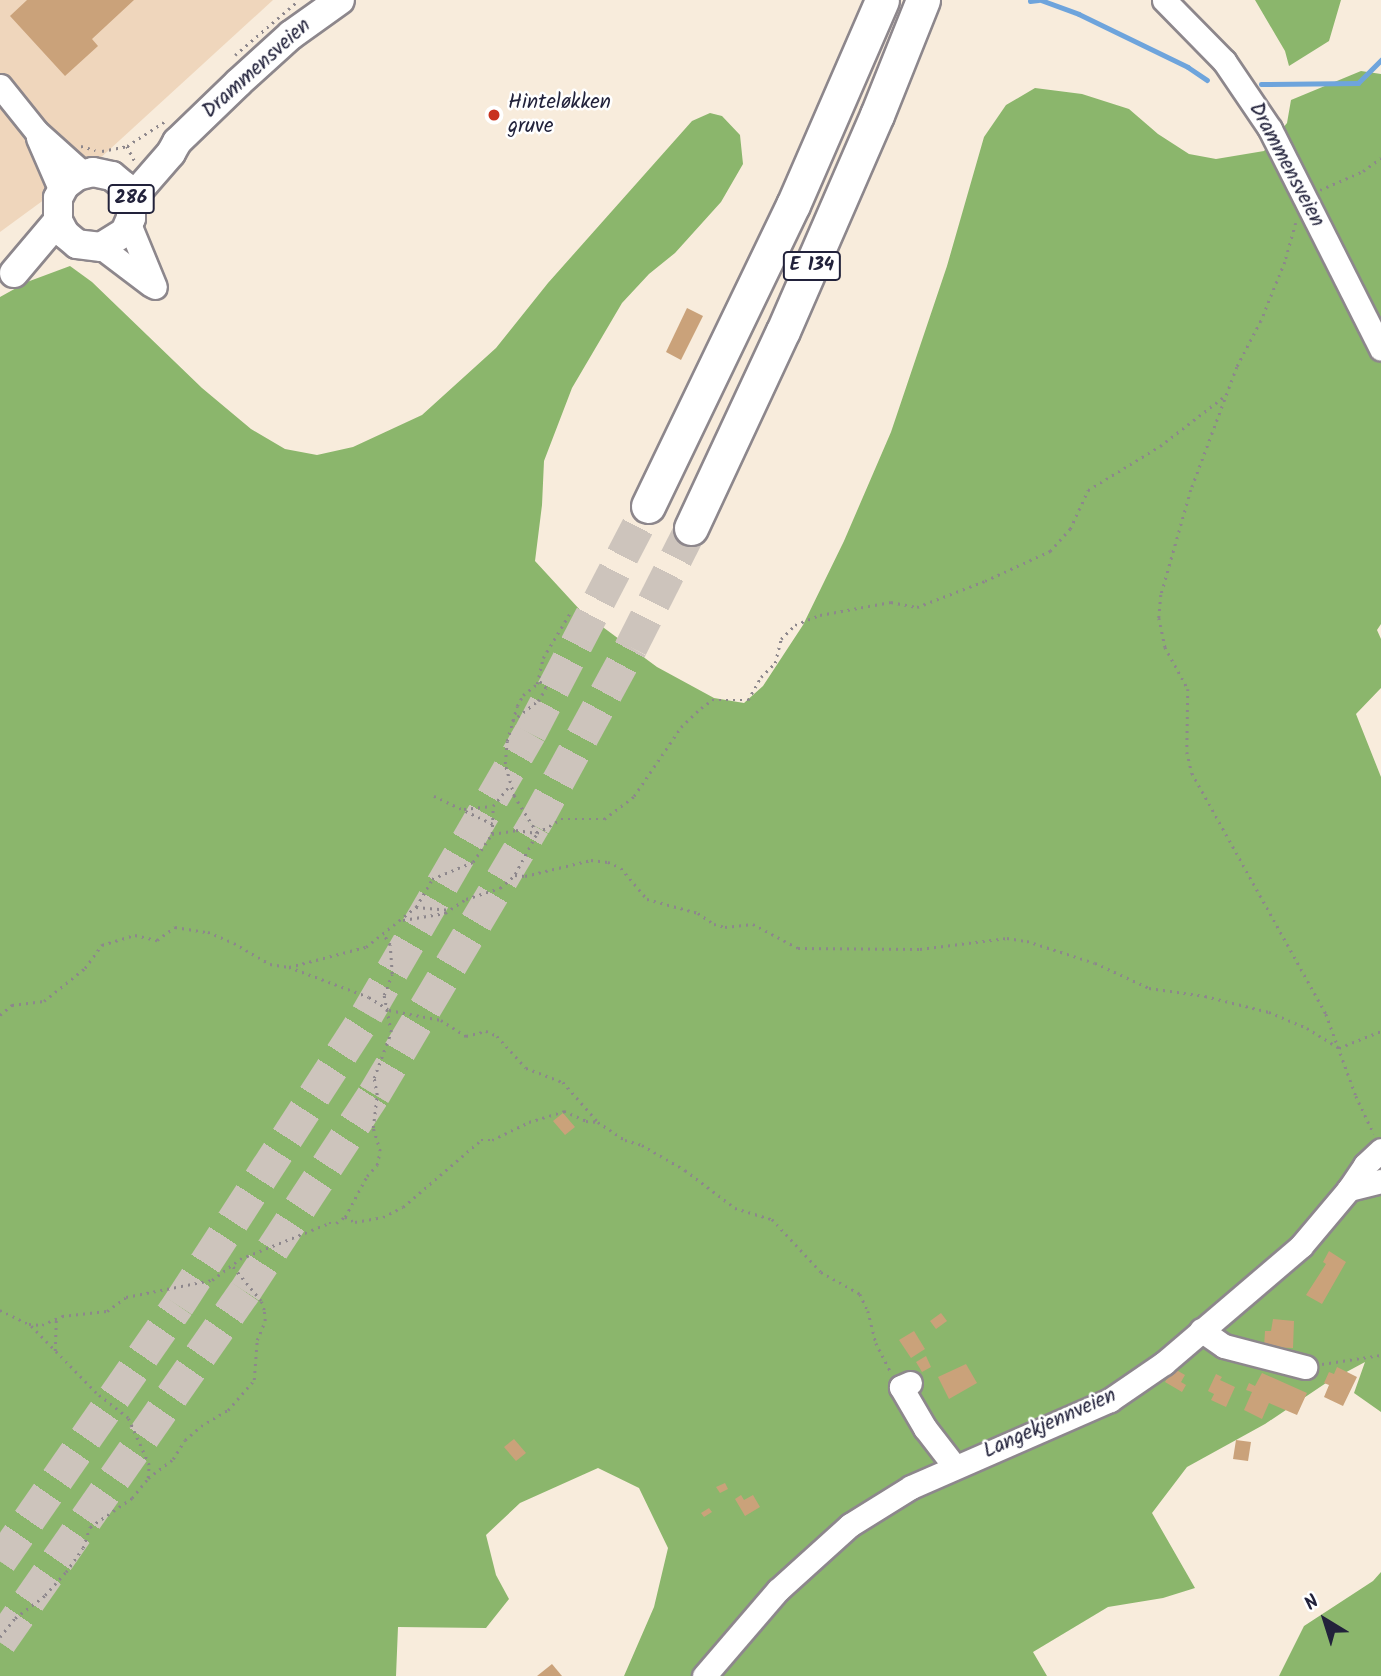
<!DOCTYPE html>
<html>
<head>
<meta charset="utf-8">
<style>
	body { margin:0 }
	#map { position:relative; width:1381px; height:1676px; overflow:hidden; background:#f8ecdc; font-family:Kalam,sans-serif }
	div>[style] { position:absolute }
	.built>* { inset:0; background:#efd6bc }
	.forest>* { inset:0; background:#8bb66c }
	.stream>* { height:4.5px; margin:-2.25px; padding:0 2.25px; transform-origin:2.25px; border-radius:2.25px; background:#6ea4dc }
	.building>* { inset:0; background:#caa27a }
	.highway-tunnel>* { height:33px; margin-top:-16.5px; transform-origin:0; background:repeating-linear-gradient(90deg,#cdc4bc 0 33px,transparent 0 50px) }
	.path>* { height:2.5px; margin-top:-1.25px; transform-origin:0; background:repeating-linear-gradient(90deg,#8d878c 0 2px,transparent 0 7px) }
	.roads { filter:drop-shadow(2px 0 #8d878c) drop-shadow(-2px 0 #8d878c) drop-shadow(0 2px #8d878c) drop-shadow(0 -2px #8d878c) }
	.minor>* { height:23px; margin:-11.5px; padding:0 11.5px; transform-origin:11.5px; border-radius:11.5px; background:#fff }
	.major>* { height:28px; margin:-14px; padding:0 14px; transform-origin:14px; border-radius:14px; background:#fff }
	.highway>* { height:33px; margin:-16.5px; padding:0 16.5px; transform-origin:16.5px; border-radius:16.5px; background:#fff }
	.dots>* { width:19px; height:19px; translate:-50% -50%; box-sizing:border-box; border:4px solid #fff; border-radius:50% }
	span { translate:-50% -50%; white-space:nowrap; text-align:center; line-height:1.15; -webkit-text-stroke:5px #fff; paint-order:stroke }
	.shield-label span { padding:2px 5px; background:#fff; border:2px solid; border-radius:5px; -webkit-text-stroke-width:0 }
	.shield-label { font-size:19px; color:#22223b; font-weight:700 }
	.street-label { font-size:21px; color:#22223b }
	.poi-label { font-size:21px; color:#22223b }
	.left { translate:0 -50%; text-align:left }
	.north { position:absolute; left:1290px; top:1585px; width:70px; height:70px; -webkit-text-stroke:5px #fff; paint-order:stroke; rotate:322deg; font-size:19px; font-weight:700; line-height:28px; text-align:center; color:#22223b }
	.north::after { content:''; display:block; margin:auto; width:24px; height:32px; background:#22223b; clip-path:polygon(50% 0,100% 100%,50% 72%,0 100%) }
</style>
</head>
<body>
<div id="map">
	<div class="built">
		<div style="clip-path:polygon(0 0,273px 0,97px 161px,0 232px)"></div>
	</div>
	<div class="forest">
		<div style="clip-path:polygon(1255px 0,1341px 0,1329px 41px,1289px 66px,1285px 51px)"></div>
		<div style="clip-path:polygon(1361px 71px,1381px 74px,1381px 624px,1377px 630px,1381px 639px,1381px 688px,1356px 714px,1381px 777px,1381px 1412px,1354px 1393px,1365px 1362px,1326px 1383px,1265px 1424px,1187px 1467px,1152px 1513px,1195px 1588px,1163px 1598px,1108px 1607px,1033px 1652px,1047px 1676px,624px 1676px,654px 1607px,668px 1548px,639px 1488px,598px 1468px,520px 1503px,486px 1535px,496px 1575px,509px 1599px,486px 1628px,398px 1627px,396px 1676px,0 1676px,0 297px,27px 282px,70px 266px,92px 282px,202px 388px,251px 429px,285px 449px,317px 455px,353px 447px,422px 415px,496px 348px,548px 283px,692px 121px,710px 113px,722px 116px,740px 135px,743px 164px,721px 202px,675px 253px,649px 274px,622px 303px,572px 388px,544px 461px,542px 505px,535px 561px,581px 611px,657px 667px,714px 698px,744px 703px,763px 686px,803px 625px,844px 541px,891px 432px,947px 266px,984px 137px,1006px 105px,1035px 88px,1082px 94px,1129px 109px,1158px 134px,1189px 154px,1216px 159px,1264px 151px,1287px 123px,1291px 100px)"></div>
		<div style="clip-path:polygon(1381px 1572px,1381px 1676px,1279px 1676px,1304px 1626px,1373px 1581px)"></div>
	</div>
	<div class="stream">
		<div style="left:1041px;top:0;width:40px;rotate:20.2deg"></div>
		<div style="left:1079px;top:14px;width:121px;rotate:25.9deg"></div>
		<div style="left:1188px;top:67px;width:23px;rotate:34deg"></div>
		<div style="left:1030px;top:1px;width:8px;rotate:-7deg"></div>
		<div style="left:1261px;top:84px;width:97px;rotate:-0.6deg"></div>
		<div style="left:1358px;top:83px;width:33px;rotate:-45deg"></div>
	</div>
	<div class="building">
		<div style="clip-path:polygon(27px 0,134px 0,92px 39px,98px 46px,65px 76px,10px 16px)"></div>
		<div style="clip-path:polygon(687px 308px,703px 316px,681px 360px,666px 352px)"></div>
		<div style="clip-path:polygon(563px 1113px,575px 1127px,565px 1135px,553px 1121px)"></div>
		<div style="clip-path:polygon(1329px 1251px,1346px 1262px,1322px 1304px,1306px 1295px,1326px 1264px,1323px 1262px)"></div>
		<div style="clip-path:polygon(941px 1313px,947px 1321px,936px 1329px,930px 1321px)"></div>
		<div style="clip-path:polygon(1273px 1319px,1294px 1321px,1293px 1348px,1264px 1347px,1265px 1331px,1271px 1331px)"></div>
		<div style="clip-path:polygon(914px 1331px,925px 1349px,911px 1358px,899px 1340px)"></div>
		<div style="clip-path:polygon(926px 1356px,931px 1367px,922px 1372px,916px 1362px)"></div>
		<div style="clip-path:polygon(966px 1364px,977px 1383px,949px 1399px,938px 1377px)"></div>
		<div style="clip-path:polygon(1337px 1367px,1357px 1377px,1343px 1406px,1324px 1397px,1329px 1385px,1324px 1383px,1329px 1372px,1334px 1374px)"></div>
		<div style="clip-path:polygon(1173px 1368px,1185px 1375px,1181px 1382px,1186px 1385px,1182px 1392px,1165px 1382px)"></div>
		<div style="clip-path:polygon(1262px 1373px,1307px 1393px,1297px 1415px,1269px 1403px,1262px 1419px,1244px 1410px,1252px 1392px,1246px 1390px,1249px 1383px,1255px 1386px)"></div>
		<div style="clip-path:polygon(1216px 1374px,1222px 1377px,1220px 1380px,1235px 1387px,1226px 1407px,1211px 1400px,1214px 1394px,1208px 1391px)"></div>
		<div style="clip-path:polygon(514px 1439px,526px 1453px,516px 1461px,504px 1447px)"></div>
		<div style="clip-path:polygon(1236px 1440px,1251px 1442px,1248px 1461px,1233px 1459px)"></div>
		<div style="clip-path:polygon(725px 1483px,728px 1489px,720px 1493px,716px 1487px)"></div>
		<div style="clip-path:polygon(741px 1495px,744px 1500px,753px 1495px,760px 1507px,745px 1516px,735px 1499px)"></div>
		<div style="clip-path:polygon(709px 1508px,712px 1512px,704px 1517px,701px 1513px)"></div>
		<div style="clip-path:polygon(552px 1664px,562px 1676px,537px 1676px)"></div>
	</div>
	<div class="highway-tunnel">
		<div style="left:0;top:1561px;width:312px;rotate:-55.2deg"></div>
		<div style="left:178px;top:1305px;width:347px;rotate:-57deg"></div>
		<div style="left:367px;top:1014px;width:325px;rotate:-59.9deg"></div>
		<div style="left:530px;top:733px;width:256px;rotate:-62.5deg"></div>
		<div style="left:0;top:1642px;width:428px;rotate:-55.1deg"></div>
		<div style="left:245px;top:1291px;width:235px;rotate:-56.8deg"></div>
		<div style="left:374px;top:1094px;width:313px;rotate:-59.3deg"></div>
		<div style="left:534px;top:825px;width:203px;rotate:-61.4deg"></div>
		<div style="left:631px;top:647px;width:133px;rotate:-63.2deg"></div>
	</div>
	<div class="path">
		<div style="left:235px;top:55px;width:84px;rotate:-40.7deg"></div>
		<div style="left:81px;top:146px;width:15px;rotate:16deg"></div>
		<div style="left:127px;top:146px;width:18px;rotate:63deg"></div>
		<div style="left:102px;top:151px;width:25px;rotate:-11deg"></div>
		<div style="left:127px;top:146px;width:48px;rotate:-33deg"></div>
		<div style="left:1320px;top:190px;width:47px;rotate:-23.8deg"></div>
		<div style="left:1363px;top:171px;width:22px;rotate:-36deg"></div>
		<div style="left:1296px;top:223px;width:41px;rotate:105.8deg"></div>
		<div style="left:1285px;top:262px;width:64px;rotate:112.1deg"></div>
		<div style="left:1261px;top:321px;width:52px;rotate:117.6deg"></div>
		<div style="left:1237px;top:367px;width:131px;rotate:110.5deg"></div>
		<div style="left:1191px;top:490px;width:109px;rotate:105.9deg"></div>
		<div style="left:1161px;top:595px;width:23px;rotate:95deg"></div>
		<div style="left:1159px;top:618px;width:30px;rotate:78deg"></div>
		<div style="left:1165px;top:647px;width:48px;rotate:61.3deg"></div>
		<div style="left:1188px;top:689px;width:63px;rotate:90.9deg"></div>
		<div style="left:1187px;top:752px;width:22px;rotate:77deg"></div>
		<div style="left:1192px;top:773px;width:276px;rotate:60.9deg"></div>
		<div style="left:1326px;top:1014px;width:87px;rotate:69.9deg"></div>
		<div style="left:1356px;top:1096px;width:42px;rotate:64.7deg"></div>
		<div style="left:512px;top:721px;width:33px;rotate:-38deg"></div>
		<div style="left:538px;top:701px;width:15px;rotate:-58deg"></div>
		<div style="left:546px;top:688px;width:11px;rotate:-135deg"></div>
		<div style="left:434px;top:796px;width:65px;rotate:25.4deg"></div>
		<div style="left:464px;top:809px;width:28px;rotate:-6deg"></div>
		<div style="left:537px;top:833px;width:44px;rotate:-121.9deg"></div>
		<div style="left:514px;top:796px;width:33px;rotate:-106deg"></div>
		<div style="left:505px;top:764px;width:23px;rotate:-85deg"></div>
		<div style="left:507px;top:741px;width:36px;rotate:-74deg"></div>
		<div style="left:517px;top:706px;width:13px;rotate:-61deg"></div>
		<div style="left:523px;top:695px;width:18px;rotate:-38deg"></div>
		<div style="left:537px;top:684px;width:27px;rotate:-77deg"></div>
		<div style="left:543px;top:658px;width:52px;rotate:-59deg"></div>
		<div style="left:492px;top:834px;width:24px;rotate:-9deg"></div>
		<div style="left:516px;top:830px;width:21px;rotate:8deg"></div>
		<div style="left:515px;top:874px;width:47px;rotate:-61.8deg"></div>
		<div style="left:537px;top:833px;width:28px;rotate:-30deg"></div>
		<div style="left:561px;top:819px;width:43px"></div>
		<div style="left:604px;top:819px;width:38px;rotate:-37deg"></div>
		<div style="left:634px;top:796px;width:83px;rotate:-55.7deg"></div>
		<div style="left:681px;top:727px;width:28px;rotate:-44deg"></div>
		<div style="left:701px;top:708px;width:14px;rotate:-36deg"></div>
		<div style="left:712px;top:700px;width:36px"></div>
		<div style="left:748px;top:700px;width:26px;rotate:-61deg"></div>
		<div style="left:761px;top:677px;width:20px;rotate:-45deg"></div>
		<div style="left:775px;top:663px;width:25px;rotate:-76deg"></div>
		<div style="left:781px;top:639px;width:20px;rotate:-45deg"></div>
		<div style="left:795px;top:625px;width:27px;rotate:-22deg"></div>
		<div style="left:820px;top:615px;width:72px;rotate:-10.4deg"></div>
		<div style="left:891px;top:602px;width:26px;rotate:11deg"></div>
		<div style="left:917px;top:607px;width:73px;rotate:-20.9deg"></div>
		<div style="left:985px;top:581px;width:72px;rotate:-24.8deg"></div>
		<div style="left:1050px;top:551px;width:30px;rotate:-48deg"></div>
		<div style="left:1070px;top:529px;width:43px;rotate:-65.2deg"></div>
		<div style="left:1088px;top:490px;width:84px;rotate:-31.4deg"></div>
		<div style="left:1160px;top:446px;width:83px;rotate:-37.7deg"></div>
		<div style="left:416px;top:907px;width:32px;rotate:5deg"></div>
		<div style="left:403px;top:920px;width:43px;rotate:-9.5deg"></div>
		<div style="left:445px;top:913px;width:25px;rotate:-34deg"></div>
		<div style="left:466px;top:899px;width:36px;rotate:-18deg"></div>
		<div style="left:500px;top:888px;width:20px;rotate:-41deg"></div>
		<div style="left:515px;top:875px;width:10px;rotate:6deg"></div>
		<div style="left:525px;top:876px;width:68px;rotate:-13.6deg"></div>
		<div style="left:591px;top:860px;width:17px;rotate:7deg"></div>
		<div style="left:608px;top:862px;width:14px;rotate:25deg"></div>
		<div style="left:621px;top:868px;width:40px;rotate:50deg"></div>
		<div style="left:647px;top:899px;width:53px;rotate:15.4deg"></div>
		<div style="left:698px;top:913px;width:19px;rotate:35deg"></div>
		<div style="left:714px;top:924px;width:11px;rotate:15deg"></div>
		<div style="left:725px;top:927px;width:28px;rotate:-6deg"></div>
		<div style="left:753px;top:924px;width:51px;rotate:28.1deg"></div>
		<div style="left:798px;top:948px;width:122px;rotate:0.5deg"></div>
		<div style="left:920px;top:949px;width:88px;rotate:-7.2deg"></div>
		<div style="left:1007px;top:938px;width:20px;rotate:9deg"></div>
		<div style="left:1027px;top:941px;width:71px;rotate:17.9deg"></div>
		<div style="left:1095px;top:963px;width:60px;rotate:24.8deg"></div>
		<div style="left:1149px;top:988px;width:57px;rotate:8.1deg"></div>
		<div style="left:1205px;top:996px;width:66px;rotate:14deg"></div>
		<div style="left:1269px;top:1012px;width:41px;rotate:22.8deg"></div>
		<div style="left:1307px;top:1028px;width:38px;rotate:32deg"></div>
		<div style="left:1339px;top:1048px;width:45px;rotate:-22deg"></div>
		<div style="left:289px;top:967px;width:85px;rotate:20.6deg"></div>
		<div style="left:369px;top:997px;width:24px;rotate:33deg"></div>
		<div style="left:389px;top:1010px;width:53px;rotate:10.9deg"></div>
		<div style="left:441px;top:1020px;width:30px;rotate:33deg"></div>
		<div style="left:466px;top:1036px;width:21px;rotate:-14deg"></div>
		<div style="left:486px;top:1031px;width:12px;rotate:24deg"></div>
		<div style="left:497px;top:1036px;width:43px;rotate:47.8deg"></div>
		<div style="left:526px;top:1068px;width:40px;rotate:21deg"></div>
		<div style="left:563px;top:1082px;width:53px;rotate:48.8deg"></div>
		<div style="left:598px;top:1122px;width:32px;rotate:34deg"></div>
		<div style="left:625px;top:1140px;width:18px;rotate:16deg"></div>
		<div style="left:642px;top:1145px;width:50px;rotate:30.2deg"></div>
		<div style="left:685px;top:1170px;width:63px;rotate:37.2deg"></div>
		<div style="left:735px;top:1208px;width:39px;rotate:17deg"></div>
		<div style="left:772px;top:1219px;width:72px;rotate:47.2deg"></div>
		<div style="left:821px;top:1272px;width:45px;rotate:29.4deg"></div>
		<div style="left:860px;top:1294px;width:19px;rotate:65deg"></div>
		<div style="left:868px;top:1311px;width:33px;rotate:76deg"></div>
		<div style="left:876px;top:1343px;width:34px;rotate:63deg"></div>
		<div style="left:0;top:1015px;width:16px;rotate:-40deg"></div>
		<div style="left:12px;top:1005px;width:32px;rotate:-7deg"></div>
		<div style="left:44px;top:1001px;width:53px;rotate:-38.8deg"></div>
		<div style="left:85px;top:968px;width:29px;rotate:-54deg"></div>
		<div style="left:102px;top:945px;width:34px;rotate:-17deg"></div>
		<div style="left:135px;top:935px;width:23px;rotate:13deg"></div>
		<div style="left:157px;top:940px;width:22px;rotate:-36deg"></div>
		<div style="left:175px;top:927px;width:33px;rotate:9deg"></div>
		<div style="left:208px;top:932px;width:28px;rotate:23deg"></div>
		<div style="left:234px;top:943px;width:42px;rotate:30.3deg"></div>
		<div style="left:270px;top:964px;width:19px;rotate:9deg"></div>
		<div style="left:289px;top:967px;width:80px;rotate:-14.6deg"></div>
		<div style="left:366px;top:947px;width:64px;rotate:-38.7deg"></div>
		<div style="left:416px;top:907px;width:32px;rotate:-60deg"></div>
		<div style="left:432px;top:879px;width:44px;rotate:-22.5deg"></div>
		<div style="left:473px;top:862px;width:34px;rotate:-56deg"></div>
		<div style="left:492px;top:834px;width:28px;rotate:-88deg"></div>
		<div style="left:493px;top:806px;width:28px;rotate:-51deg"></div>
		<div style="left:345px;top:1217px;width:11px;rotate:27deg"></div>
		<div style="left:355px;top:1222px;width:28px;rotate:-10deg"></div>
		<div style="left:383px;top:1217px;width:22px;rotate:-27deg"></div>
		<div style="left:403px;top:1207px;width:103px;rotate:-40.7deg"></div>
		<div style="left:481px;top:1140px;width:11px"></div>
		<div style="left:492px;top:1140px;width:41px;rotate:-25.9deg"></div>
		<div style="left:529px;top:1122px;width:37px;rotate:-17deg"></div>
		<div style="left:564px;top:1111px;width:24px;rotate:24deg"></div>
		<div style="left:586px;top:1121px;width:12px;rotate:5deg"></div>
		<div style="left:0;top:1310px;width:32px;rotate:26deg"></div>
		<div style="left:29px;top:1324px;width:13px;rotate:4deg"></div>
		<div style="left:42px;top:1325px;width:22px;rotate:-24deg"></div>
		<div style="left:62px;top:1316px;width:45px;rotate:-6.3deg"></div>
		<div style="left:107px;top:1311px;width:24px;rotate:-36deg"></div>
		<div style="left:126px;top:1297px;width:88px;rotate:-11.2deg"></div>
		<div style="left:212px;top:1280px;width:35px;rotate:-37deg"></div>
		<div style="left:240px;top:1259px;width:96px;rotate:-22deg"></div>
		<div style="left:329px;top:1223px;width:7px"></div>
		<div style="left:336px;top:1223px;width:11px;rotate:-34deg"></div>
		<div style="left:345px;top:1217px;width:47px;rotate:-61.8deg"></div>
		<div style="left:367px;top:1176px;width:15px;rotate:-48deg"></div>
		<div style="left:377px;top:1165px;width:14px;rotate:-78deg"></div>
		<div style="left:380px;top:1151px;width:24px;rotate:-107deg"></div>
		<div style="left:373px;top:1128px;width:33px;rotate:-83deg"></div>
		<div style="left:377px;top:1095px;width:17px;rotate:-100deg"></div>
		<div style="left:374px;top:1078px;width:49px;rotate:-69.7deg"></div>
		<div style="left:391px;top:1032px;width:38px;rotate:-101deg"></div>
		<div style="left:384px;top:995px;width:22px;rotate:-69deg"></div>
		<div style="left:392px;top:974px;width:29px;rotate:-94deg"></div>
		<div style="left:390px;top:945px;width:13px;rotate:-122deg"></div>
		<div style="left:55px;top:1351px;width:32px;rotate:-88deg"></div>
		<div style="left:1322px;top:1364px;width:60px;rotate:-8.7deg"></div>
		<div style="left:148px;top:1478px;width:31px;rotate:-37deg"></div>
		<div style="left:173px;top:1459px;width:22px;rotate:-58deg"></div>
		<div style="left:185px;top:1440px;width:21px;rotate:-41deg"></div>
		<div style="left:201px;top:1426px;width:31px;rotate:-31deg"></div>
		<div style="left:228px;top:1410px;width:40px;rotate:-49deg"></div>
		<div style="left:254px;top:1380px;width:40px;rotate:-85.7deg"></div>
		<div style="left:257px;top:1340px;width:21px;rotate:-67deg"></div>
		<div style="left:265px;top:1321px;width:11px;rotate:-95deg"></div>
		<div style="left:264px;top:1310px;width:9px;rotate:-108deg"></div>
		<div style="left:261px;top:1301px;width:45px;rotate:-129.6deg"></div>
		<div style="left:0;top:1637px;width:24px;rotate:-52deg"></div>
		<div style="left:15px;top:1618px;width:38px;rotate:-37deg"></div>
		<div style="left:45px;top:1595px;width:31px;rotate:-48deg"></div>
		<div style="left:66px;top:1572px;width:29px;rotate:-55deg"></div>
		<div style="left:83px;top:1548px;width:22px;rotate:-72deg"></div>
		<div style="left:90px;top:1527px;width:51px;rotate:-34.6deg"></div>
		<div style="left:132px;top:1498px;width:26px;rotate:-51deg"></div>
		<div style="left:148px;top:1478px;width:13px;rotate:-86deg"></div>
		<div style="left:149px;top:1465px;width:51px;rotate:-114.1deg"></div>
		<div style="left:128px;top:1418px;width:41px;rotate:-142deg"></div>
		<div style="left:96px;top:1393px;width:96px;rotate:-134.2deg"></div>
	</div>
	<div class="roads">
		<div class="minor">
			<div style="left:1164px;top:0;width:86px;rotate:45.5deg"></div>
			<div style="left:1224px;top:61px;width:82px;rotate:55.9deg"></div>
			<div style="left:1270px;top:129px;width:246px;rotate:63.2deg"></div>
			<div style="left:0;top:86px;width:58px;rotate:51.3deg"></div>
			<div style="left:36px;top:131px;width:64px;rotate:41.9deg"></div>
			<div style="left:38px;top:138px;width:58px;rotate:66.5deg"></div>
			<div style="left:129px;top:224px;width:68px;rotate:67.6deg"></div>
			<div style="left:101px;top:247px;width:63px;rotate:37.2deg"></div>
			<div style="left:1349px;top:1189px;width:33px;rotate:-14deg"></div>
			<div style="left:1201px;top:1330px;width:28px;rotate:35deg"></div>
			<div style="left:1224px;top:1346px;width:84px;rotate:14.5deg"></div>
			<div style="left:910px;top:1383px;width:10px;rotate:156deg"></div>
			<div style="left:901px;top:1387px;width:48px;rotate:59.7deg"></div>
			<div style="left:925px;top:1428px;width:49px;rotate:52.4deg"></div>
			<div style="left:704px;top:1676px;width:113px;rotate:-49.3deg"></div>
			<div style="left:778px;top:1590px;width:97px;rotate:-42.1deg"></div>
			<div style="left:850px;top:1525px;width:72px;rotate:-31.9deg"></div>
			<div style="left:911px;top:1487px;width:217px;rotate:-23.6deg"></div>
			<div style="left:1110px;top:1400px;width:65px;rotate:-34.4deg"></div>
			<div style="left:1164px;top:1363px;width:180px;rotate:-40.5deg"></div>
			<div style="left:1301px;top:1246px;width:75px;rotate:-49.9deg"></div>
			<div style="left:1349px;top:1189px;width:29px;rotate:-56deg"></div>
			<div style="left:1365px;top:1165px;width:22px;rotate:-43deg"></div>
		</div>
		<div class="major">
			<div style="left:131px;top:199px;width:61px;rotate:-49deg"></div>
			<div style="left:171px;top:153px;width:13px;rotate:-61deg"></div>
			<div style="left:177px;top:142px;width:85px;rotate:-44deg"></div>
			<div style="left:238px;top:83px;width:72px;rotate:-42.2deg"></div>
			<div style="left:291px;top:35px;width:60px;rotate:-35.5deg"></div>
			<div style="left:14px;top:273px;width:68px;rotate:-49.8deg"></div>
			<div style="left:58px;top:221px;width:23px;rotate:-90deg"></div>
			<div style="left:58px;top:198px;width:15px;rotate:-62deg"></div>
			<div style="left:65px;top:185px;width:15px;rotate:-37deg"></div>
			<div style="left:77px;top:176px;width:16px;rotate:-14deg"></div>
			<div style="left:93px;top:172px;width:19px;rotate:12deg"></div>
			<div style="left:112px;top:176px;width:16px;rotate:40deg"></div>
			<div style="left:124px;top:186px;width:15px;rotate:62deg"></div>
			<div style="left:131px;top:199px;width:19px;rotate:90deg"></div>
			<div style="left:131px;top:218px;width:15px;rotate:113deg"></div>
			<div style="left:125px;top:232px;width:28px;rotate:148deg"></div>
			<div style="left:101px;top:247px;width:24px;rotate:-173deg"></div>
			<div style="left:77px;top:244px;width:16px;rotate:-140deg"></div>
			<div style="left:65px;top:234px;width:15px;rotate:-118deg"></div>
		</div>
		<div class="highway">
			<div style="left:648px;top:506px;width:334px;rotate:-64.3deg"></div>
			<div style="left:793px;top:205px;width:223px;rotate:-66.5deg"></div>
			<div style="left:691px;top:528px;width:217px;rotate:-65deg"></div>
			<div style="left:783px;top:331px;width:236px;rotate:-66.5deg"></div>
			<div style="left:877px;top:115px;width:124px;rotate:-68.2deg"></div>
		</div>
	</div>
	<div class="dots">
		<div style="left:494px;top:115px;background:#c8321e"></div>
	</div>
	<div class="shield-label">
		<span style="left:131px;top:199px">286</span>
		<span style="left:812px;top:266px">E 134</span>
	</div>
	<div class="street-label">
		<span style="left:257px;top:69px;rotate:-42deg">Drammensveien</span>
		<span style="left:1286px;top:165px;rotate:62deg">Drammensveien</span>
		<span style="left:1050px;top:1424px;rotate:-24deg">Langekjennveien</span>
	</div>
	<div class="poi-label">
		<span class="left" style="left:508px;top:115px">Hinteløkken<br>gruve</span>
	</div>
	<div class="north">N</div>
</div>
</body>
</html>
